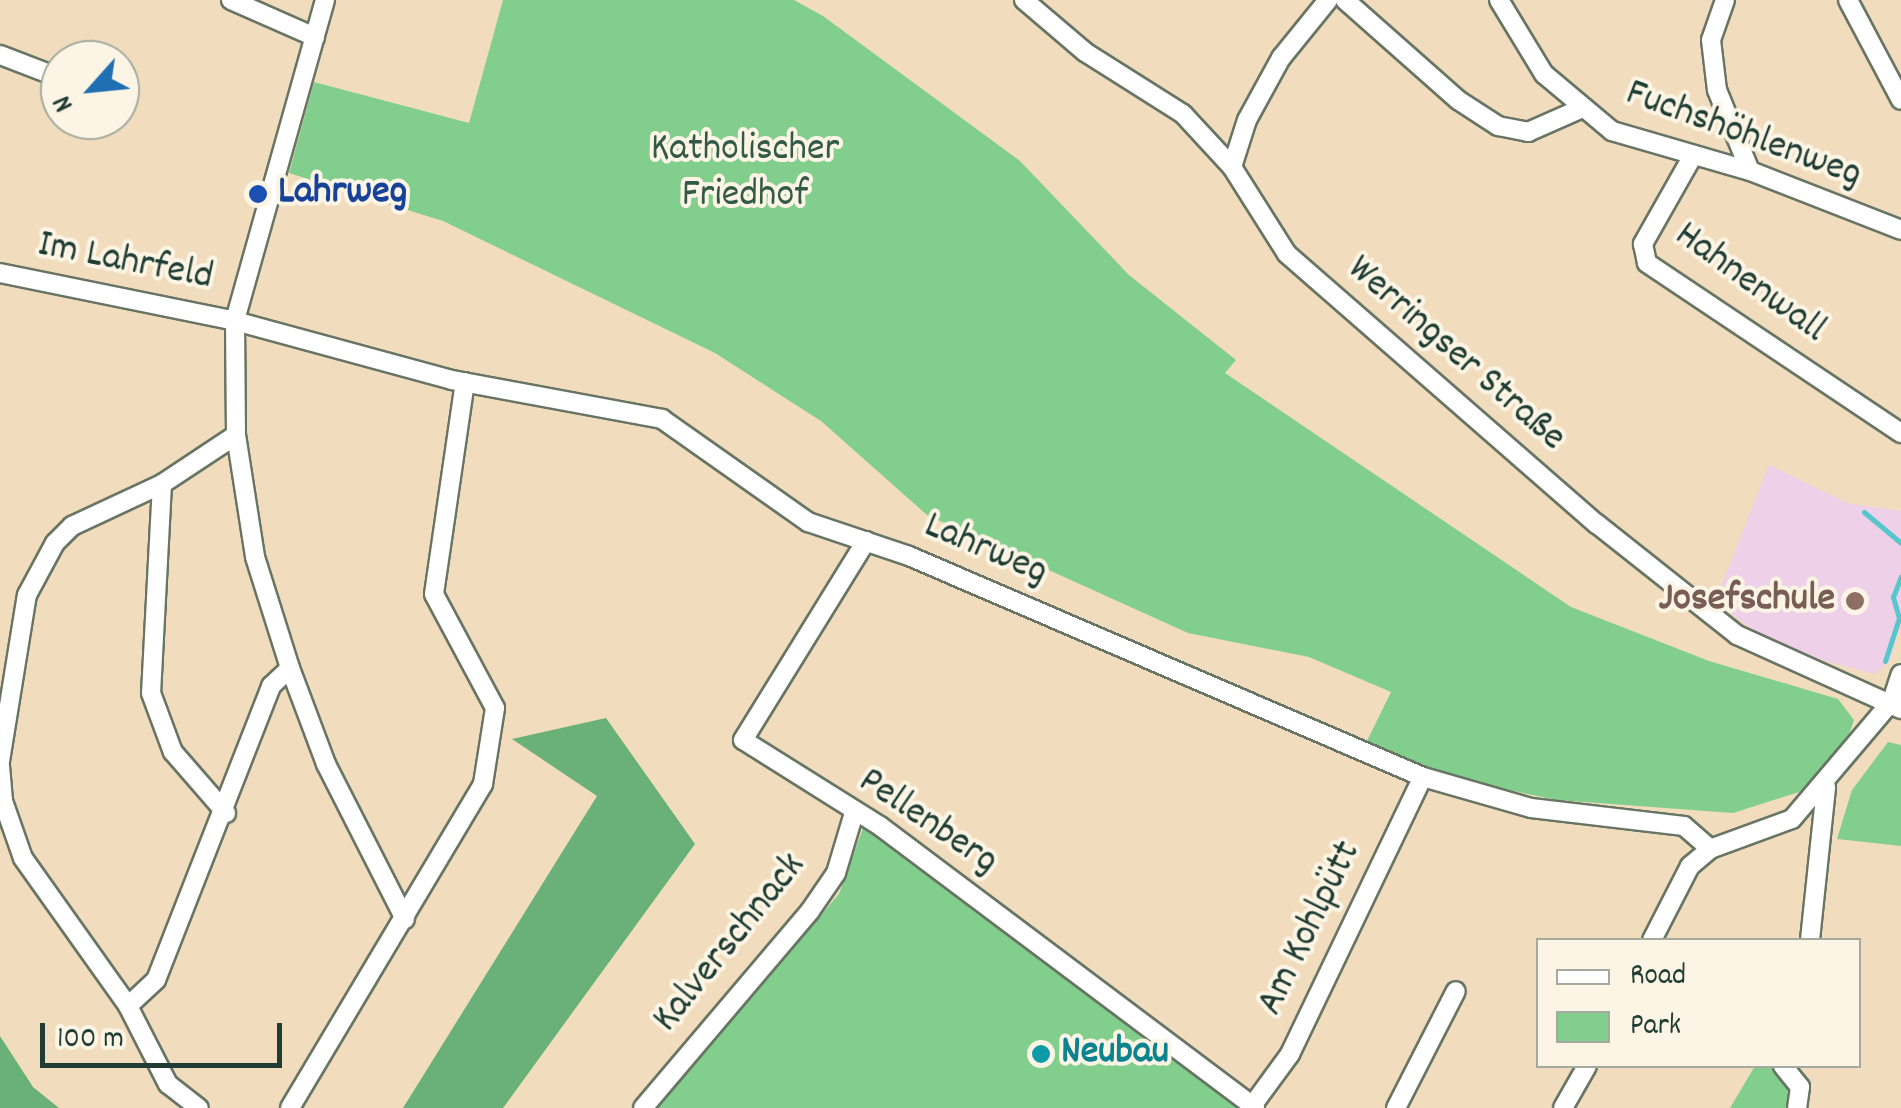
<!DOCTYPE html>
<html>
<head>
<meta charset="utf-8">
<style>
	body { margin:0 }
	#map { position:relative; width:1901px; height:1108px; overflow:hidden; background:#f1ddbd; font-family:Dekko,sans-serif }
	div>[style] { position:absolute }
	.built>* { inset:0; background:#eed0e8 }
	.green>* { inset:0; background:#82ce8c }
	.forest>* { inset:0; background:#69b178 }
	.stream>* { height:5px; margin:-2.5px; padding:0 2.5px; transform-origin:2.5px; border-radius:2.5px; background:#58c6cd }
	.roads { filter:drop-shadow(2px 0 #687564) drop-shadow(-2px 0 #687564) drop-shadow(0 2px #687564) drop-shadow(0 -2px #687564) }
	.minor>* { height:18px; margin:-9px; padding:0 9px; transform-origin:9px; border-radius:9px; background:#fff }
	.dots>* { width:28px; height:28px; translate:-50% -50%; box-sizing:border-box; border:5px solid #fcf5e5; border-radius:50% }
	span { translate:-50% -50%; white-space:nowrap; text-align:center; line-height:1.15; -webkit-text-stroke:8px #fcf5e5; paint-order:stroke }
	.street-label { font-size:40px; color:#1f3d34 }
	.park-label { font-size:40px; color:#335a46 }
	.transit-label { font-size:40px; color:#164399; font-weight:700 }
	.left { translate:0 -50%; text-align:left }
	.education-label { font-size:40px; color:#785e54; font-weight:700 }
	.right { translate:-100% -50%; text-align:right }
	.culture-label { font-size:40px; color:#0d838f; font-weight:700 }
	.legend { position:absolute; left:1536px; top:938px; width:325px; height:130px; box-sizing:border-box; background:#fcf5e5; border:2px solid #a4ab9e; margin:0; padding:12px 18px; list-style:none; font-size:30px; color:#1f3d34 }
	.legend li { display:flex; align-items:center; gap:20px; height:50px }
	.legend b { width:50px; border:2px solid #a4ab9e }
	.north { position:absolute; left:40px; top:40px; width:100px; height:100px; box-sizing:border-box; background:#fcf5e5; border:2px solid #a4ab9e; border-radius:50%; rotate:243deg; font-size:28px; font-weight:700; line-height:40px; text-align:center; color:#1f3d34 }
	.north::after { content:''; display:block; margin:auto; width:35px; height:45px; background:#1f6fb2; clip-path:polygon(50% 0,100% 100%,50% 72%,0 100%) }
	.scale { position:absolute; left:40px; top:1023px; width:242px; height:45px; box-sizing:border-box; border:5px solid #1f3d34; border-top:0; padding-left:12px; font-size:30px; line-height:35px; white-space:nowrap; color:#1f3d34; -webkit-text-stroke:8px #fcf5e5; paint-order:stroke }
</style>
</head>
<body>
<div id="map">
	<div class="built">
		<div style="clip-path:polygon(1769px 465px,1850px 504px,1901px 511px,1901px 620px,1890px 661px,1875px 674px,1817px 659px,1752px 629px,1715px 602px)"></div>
	</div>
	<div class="green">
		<div style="clip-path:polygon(503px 0,794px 0,823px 16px,1020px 161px,1129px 275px,1236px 360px,1225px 373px,1571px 607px,1709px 661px,1838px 699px,1854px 720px,1844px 750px,1822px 778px,1799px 792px,1733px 813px,1557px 800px,1465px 781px,1366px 743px,1391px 692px,1309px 657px,1188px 633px,927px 515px,821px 421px,715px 353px,443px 221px,289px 173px,314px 82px,469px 123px)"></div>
		<div style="clip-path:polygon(1888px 742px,1901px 745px,1901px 846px,1837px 839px,1852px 790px)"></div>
		<div style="clip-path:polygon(863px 828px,883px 841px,1243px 1108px,655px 1108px,839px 894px)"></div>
		<div style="clip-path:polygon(1755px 1066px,1780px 1066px,1794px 1077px,1795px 1108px,1730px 1108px)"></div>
	</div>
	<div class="forest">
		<div style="clip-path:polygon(606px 718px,695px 844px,503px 1108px,403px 1108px,597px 796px,512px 739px)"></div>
		<div style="clip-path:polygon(0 1036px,33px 1087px,59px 1108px,0 1108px)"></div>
	</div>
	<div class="stream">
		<div style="left:1864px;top:512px;width:48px;rotate:40deg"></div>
		<div style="left:1885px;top:661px;width:45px;rotate:-72deg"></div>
		<div style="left:1899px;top:618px;width:22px;rotate:-106deg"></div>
		<div style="left:1893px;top:597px;width:22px;rotate:-69deg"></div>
	</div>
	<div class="roads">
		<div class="minor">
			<div style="left:231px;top:0;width:92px;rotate:23.8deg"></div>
			<div style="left:325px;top:0;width:333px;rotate:105.7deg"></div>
			<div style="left:235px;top:321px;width:114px;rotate:89.5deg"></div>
			<div style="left:236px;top:435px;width:123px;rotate:81.1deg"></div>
			<div style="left:255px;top:557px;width:116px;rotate:72.5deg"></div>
			<div style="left:290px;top:668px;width:103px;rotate:69.4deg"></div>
			<div style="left:326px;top:764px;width:174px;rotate:63deg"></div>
			<div style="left:1024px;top:0;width:80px;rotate:40.4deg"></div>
			<div style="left:1085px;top:52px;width:116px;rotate:32.3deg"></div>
			<div style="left:1183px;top:114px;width:72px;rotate:47.2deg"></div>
			<div style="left:1232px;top:167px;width:103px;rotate:57.7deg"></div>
			<div style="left:1287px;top:254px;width:411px;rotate:41.1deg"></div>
			<div style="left:1597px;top:524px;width:179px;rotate:38.4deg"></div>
			<div style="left:1737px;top:635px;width:180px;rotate:24.3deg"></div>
			<div style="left:1345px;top:0;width:151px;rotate:41.5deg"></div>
			<div style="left:1458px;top:100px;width:48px;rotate:33deg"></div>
			<div style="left:1498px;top:126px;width:31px;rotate:11deg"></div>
			<div style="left:1528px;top:132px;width:57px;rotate:-23.9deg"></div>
			<div style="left:1499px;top:0;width:87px;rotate:58.7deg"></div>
			<div style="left:1544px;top:74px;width:89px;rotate:40deg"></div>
			<div style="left:1612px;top:131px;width:144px;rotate:16.2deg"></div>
			<div style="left:1750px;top:171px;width:162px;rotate:21.3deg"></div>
			<div style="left:1725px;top:0;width:42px;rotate:109.3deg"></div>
			<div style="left:1711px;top:40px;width:50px;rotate:83.2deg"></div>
			<div style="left:1717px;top:90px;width:87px;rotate:67.8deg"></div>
			<div style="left:1848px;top:0;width:113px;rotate:62.1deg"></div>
			<div style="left:0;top:55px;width:64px;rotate:21deg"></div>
			<div style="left:1691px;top:159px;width:98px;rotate:119.5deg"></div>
			<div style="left:1643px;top:244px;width:19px;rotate:78deg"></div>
			<div style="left:1647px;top:263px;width:306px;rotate:33.8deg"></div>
			<div style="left:1232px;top:167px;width:49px;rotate:-72.3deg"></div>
			<div style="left:1247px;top:120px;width:71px;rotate:-61.3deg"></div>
			<div style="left:1281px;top:58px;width:75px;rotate:-51deg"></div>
			<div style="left:0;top:273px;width:240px;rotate:11.5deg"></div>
			<div style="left:235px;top:321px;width:225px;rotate:15.2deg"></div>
			<div style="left:452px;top:380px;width:214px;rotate:10.5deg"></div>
			<div style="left:662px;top:419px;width:179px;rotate:35.2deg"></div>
			<div style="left:808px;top:522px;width:107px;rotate:18.6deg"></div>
			<div style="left:909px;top:556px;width:559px;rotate:23.27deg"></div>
			<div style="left:1423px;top:777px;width:112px;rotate:16deg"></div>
			<div style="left:1531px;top:808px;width:154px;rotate:6.7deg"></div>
			<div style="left:1684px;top:826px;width:35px;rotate:41deg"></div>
			<div style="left:162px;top:484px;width:209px;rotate:93deg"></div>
			<div style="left:151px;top:693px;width:63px;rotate:69.6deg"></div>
			<div style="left:173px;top:752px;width:81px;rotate:49deg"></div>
			<div style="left:866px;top:541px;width:234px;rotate:121.7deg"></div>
			<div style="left:743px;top:740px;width:162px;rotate:32.1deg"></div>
			<div style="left:880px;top:826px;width:469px;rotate:36.9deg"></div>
			<div style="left:0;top:761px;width:168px;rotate:-80.8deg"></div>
			<div style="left:27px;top:595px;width:59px;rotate:-61.7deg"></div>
			<div style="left:55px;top:543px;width:24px;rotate:-45deg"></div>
			<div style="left:72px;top:526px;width:99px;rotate:-25deg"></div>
			<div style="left:162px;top:484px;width:89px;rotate:-33.5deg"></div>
			<div style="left:0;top:766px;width:35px;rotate:85deg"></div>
			<div style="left:3px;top:801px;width:60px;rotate:70.7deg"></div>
			<div style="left:23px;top:858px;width:181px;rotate:54.6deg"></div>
			<div style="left:128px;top:1006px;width:88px;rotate:62.9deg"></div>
			<div style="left:168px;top:1084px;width:39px;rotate:38deg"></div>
			<div style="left:1652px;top:940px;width:83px;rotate:-62.8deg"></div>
			<div style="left:1690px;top:866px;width:26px;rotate:-40deg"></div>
			<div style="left:1710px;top:849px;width:87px;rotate:-20.1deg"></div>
			<div style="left:1792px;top:819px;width:155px;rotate:-49.7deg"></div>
			<div style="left:1892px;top:701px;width:28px;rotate:-72deg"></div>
			<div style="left:1810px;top:940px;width:154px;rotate:-84deg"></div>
			<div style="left:128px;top:1006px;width:38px;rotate:-43deg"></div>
			<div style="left:156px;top:980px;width:316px;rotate:-68.6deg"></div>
			<div style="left:271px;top:686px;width:26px;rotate:-43deg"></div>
			<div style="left:1783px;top:1066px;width:27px;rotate:51deg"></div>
			<div style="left:1800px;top:1087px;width:21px;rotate:98deg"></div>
			<div style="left:1252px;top:1106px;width:64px;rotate:-53.8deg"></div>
			<div style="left:1290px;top:1054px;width:307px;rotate:-64.4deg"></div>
			<div style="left:290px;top:1108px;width:377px;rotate:-59.2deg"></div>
			<div style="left:483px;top:784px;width:77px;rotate:-81deg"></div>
			<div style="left:495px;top:708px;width:129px;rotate:-118.2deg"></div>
			<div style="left:434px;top:594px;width:214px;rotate:-81.7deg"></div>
			<div style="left:643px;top:1108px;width:258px;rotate:-49.7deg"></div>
			<div style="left:810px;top:911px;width:46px;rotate:-55.6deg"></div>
			<div style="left:836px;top:873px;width:63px;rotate:-73.3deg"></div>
			<div style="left:1396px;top:1108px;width:131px;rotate:-62.9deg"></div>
			<div style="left:1563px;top:1108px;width:48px;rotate:-60.3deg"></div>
		</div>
	</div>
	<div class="dots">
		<div style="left:258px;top:194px;background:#1a4fb4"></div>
		<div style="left:1855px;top:601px;background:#8d6e63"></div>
		<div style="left:1041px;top:1054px;background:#0f9aa8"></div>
	</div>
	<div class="street-label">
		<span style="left:1743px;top:136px;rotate:20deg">Fuchshöhlenweg</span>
		<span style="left:125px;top:263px;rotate:11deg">Im Lahrfeld</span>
		<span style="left:1749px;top:284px;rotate:36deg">Hahnenwall</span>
		<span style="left:1455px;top:355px;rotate:41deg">Werringser Straße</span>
		<span style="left:985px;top:551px;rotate:23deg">Lahrweg</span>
		<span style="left:927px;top:823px;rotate:34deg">Pellenberg</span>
		<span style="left:1311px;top:929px;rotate:-64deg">Am Kohlpütt</span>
		<span style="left:731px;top:944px;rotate:-51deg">Kalverschnack</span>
	</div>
	<div class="park-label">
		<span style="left:745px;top:174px">Katholischer<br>Friedhof</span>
	</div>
	<div class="transit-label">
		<span class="left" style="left:278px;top:194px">Lahrweg</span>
	</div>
	<div class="education-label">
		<span class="right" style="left:1835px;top:601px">Josefschule</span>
	</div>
	<div class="culture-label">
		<span class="left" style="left:1061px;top:1054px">Neubau</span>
	</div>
	<ul class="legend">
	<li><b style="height:12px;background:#fff"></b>Road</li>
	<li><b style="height:28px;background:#82ce8c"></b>Park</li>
	</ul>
	<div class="north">N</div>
	<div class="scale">100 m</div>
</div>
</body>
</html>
